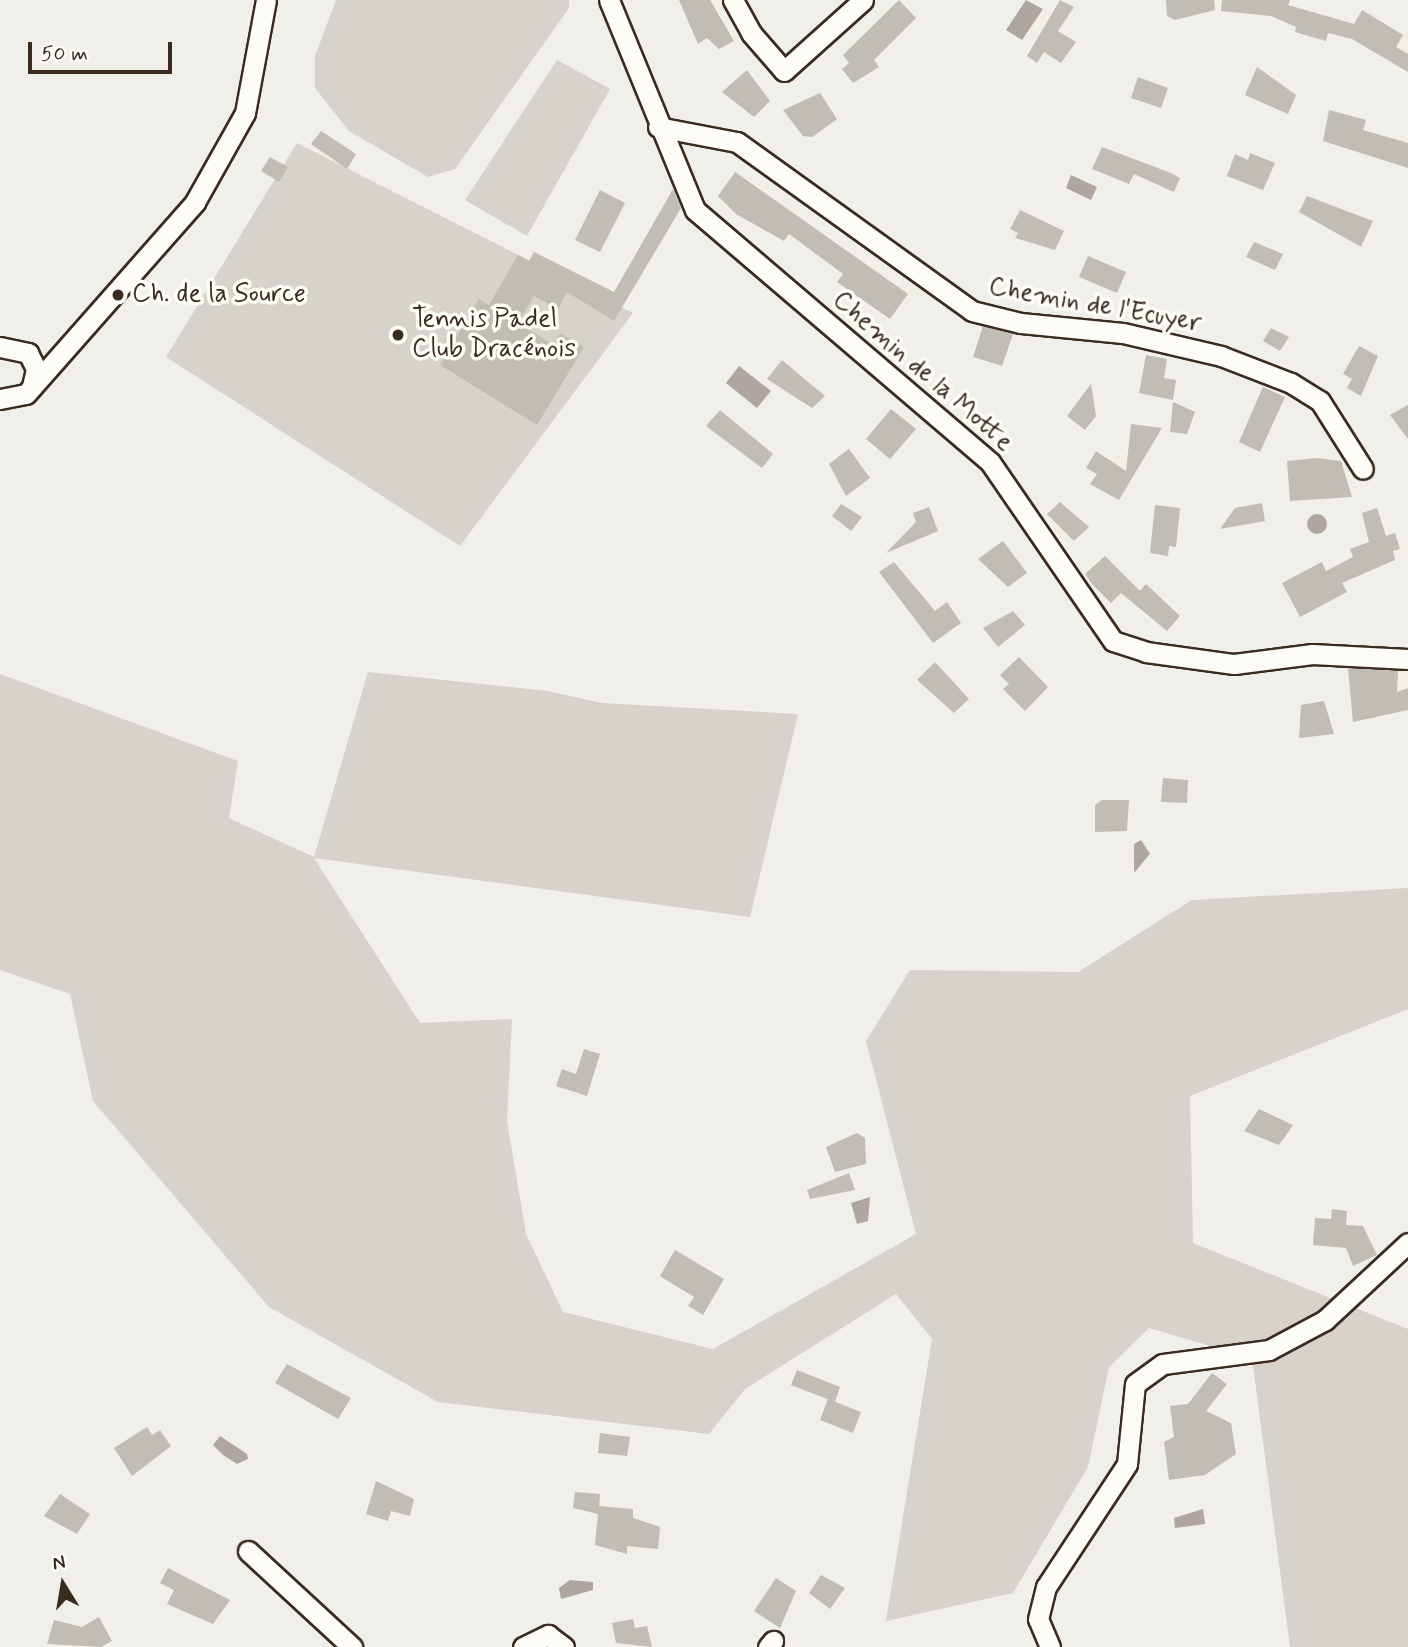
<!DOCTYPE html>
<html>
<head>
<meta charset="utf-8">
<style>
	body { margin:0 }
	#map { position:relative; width:1408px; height:1647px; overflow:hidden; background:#f1efea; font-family:Mynerve,sans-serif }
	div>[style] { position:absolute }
	.green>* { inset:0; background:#d7d2cc }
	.water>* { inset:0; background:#aea69f }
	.round { border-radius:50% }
	.building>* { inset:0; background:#c1bcb4 }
	.roads { filter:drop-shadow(2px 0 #3b2a1e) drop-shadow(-2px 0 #3b2a1e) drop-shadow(0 2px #3b2a1e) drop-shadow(0 -2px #3b2a1e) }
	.minor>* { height:19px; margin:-9.5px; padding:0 9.5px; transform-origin:9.5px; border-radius:9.5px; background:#fdfcf7 }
	.dots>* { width:19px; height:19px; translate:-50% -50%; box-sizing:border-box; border:4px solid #fdfcf7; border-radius:50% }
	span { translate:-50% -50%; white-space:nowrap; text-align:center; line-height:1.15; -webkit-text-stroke:7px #fdfcf7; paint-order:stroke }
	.poi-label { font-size:26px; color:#3b2a1e }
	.left { translate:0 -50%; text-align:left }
	.street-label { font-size:26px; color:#3b2a1e }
	.north { position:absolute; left:28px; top:1549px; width:70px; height:70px; -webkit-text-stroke:5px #fdfcf7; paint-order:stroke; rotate:349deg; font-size:19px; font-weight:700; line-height:28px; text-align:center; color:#3b2a1e }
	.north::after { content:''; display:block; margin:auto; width:24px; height:32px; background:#3b2a1e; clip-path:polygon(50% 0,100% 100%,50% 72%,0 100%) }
	.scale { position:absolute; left:28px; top:42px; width:144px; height:32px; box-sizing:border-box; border:4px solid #3b2a1e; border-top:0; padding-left:9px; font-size:21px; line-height:24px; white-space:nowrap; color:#3b2a1e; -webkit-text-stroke:5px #fdfcf7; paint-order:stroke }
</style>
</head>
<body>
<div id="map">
	<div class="green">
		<div style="clip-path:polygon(336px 0,569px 0,569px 8px,455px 169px,428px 177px,349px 131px,315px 88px,315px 56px)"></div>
		<div style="clip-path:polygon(557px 60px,610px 89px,527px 236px,465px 200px)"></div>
		<div style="clip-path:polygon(297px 143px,633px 313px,460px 546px,166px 357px)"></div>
		<div style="clip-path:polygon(368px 672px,548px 691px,602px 703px,798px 714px,750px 917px,314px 858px,420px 1023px,512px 1019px,507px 1121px,526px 1234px,563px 1312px,713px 1349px,916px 1234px,866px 1041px,910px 970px,1078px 972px,1192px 900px,1408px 888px,1408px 1009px,1190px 1096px,1193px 1243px,1408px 1329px,1408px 1647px,1290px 1647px,1252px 1358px,1149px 1328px,1109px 1367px,1088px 1467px,1013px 1593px,886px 1621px,932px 1339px,896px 1294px,745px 1389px,709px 1434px,438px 1402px,269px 1307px,93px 1101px,70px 994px,0 970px,0 674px,238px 761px,229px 818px,314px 857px)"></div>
	</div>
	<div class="water">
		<div style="clip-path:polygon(1026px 0,1043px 9px,1022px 40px,1006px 30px)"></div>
		<div style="clip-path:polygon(1071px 175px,1097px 187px,1091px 200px,1066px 188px)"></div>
		<div style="clip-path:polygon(739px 366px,771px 391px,757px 408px,726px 383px)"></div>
		<div class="round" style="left:1307px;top:514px;width:20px;height:20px"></div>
		<div style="clip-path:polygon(1141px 840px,1150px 854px,1134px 873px,1134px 844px)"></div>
		<div style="clip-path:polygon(870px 1197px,868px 1221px,857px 1224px,851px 1203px)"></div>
		<div style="clip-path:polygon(220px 1436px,247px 1454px,248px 1459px,237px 1464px,223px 1455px,213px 1445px)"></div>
		<div style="clip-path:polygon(1203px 1509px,1205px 1524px,1175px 1528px,1174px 1518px)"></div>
		<div style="clip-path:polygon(570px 1580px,593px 1582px,593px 1590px,561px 1599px,559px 1588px)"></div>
	</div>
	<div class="building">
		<div style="clip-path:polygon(679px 0,710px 0,734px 41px,719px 49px,707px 38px,698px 44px)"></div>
		<div style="clip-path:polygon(899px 0,916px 18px,874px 60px,879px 67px,853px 83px,842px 69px,849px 63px,843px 55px)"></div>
		<div style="clip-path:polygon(1060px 0,1074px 7px,1058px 31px,1076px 42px,1061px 63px,1044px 52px,1037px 63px,1027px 56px)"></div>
		<div style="clip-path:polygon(1166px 0,1214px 0,1215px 10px,1175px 20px,1167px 16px)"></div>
		<div style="clip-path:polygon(1222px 0,1290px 0,1288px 5px,1354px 24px,1362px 10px,1403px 35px,1396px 47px,1408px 54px,1408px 72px,1352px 39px,1328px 33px,1326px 41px,1295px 32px,1296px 27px,1271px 16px,1221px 11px)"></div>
		<div style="clip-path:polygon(1257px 67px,1296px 95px,1288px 114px,1245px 95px)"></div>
		<div style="clip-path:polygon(747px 70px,770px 101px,754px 117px,722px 92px)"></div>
		<div style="clip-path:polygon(1138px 77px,1168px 88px,1161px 108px,1131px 98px)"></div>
		<div style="clip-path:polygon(820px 93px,837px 119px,812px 137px,803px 136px,783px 110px)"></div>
		<div style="clip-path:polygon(1329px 110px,1366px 120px,1363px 130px,1408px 143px,1408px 168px,1323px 141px)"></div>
		<div style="clip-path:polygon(321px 131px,356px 154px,347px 169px,311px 144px)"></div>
		<div style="clip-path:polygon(1102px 147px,1171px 173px,1180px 178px,1174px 192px,1134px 174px,1129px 184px,1092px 169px)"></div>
		<div style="clip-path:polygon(1250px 153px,1275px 163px,1263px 190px,1227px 176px,1235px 154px,1248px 160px)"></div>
		<div style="clip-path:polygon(270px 157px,288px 167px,279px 182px,261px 171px)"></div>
		<div style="clip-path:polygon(735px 172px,908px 294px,890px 319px,837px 282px,843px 274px,789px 234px,784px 241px,736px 214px,718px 196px)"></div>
		<div style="clip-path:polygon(673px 189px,681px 208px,614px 321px,567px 292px,558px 309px,534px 296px,518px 323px,554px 345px,560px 333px,584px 347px,537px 425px,440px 365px,479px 299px,489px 305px,518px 255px,529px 261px,534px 252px,614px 292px)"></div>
		<div style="clip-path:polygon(600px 190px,625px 203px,600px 252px,575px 240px)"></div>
		<div style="clip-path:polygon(1307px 196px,1373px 221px,1361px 247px,1299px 212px)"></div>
		<div style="clip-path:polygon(1020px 210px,1064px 231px,1055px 250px,1015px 238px,1018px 233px,1010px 229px)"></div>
		<div style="clip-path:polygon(1254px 242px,1283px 254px,1275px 270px,1246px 257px)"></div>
		<div style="clip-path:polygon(1088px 256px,1126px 272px,1117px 293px,1079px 277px)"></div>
		<div style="clip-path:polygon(983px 326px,1013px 334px,1002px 366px,973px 357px)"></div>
		<div style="clip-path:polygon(1271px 328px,1289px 337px,1280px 351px,1263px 341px)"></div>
		<div style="clip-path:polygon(1359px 346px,1378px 356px,1361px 396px,1347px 388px,1352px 379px,1343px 374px)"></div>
		<div style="clip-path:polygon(1146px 355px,1167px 359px,1164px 378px,1176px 380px,1173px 400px,1139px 393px)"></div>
		<div style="clip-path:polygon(782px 360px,825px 396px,812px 408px,767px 379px)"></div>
		<div style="clip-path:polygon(1091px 384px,1096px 416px,1085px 430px,1067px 416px)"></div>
		<div style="clip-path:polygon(1263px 387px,1285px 397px,1260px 452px,1239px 442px)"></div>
		<div style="clip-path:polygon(1173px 402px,1195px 412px,1187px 434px,1170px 432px)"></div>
		<div style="clip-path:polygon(1408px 405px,1408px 439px,1390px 415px)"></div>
		<div style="clip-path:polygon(891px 409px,916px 429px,890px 459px,866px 439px)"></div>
		<div style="clip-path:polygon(720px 410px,773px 454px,762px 468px,706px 426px)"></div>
		<div style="clip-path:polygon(1131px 424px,1162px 428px,1119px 500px,1090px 484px,1097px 474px,1086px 468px,1096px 451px,1126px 471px)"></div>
		<div style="clip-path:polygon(849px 449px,870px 478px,846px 496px,829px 464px)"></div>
		<div style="clip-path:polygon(1317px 458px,1341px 461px,1352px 497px,1290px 501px,1287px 461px)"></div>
		<div style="clip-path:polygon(1060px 502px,1089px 527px,1074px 541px,1047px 514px)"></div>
		<div style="clip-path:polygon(1262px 503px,1265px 521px,1220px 529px,1235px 508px)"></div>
		<div style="clip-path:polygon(841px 504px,862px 517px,851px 531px,832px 516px)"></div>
		<div style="clip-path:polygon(1155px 505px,1180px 508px,1176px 547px,1169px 546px,1168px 556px,1150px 553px)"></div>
		<div style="clip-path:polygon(929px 507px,938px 531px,886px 553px,916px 522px,913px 513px)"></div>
		<div style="clip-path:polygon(1377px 508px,1386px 536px,1395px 533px,1400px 549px,1393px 551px,1395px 560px,1342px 583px,1347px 592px,1300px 617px,1282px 583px,1322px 562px,1326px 571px,1353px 557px,1350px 549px,1369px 542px,1362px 513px)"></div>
		<div style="clip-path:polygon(1003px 541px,1027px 573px,1008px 587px,978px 559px)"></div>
		<div style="clip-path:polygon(1105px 556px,1140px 591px,1146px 584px,1180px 616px,1167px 631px,1121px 593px,1111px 603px,1092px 584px,1085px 574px)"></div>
		<div style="clip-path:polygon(894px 562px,935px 611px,947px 602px,961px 623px,933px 643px,879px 572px)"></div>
		<div style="clip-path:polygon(1013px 611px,1025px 625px,998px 647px,983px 628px)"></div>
		<div style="clip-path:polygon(1019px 657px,1048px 687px,1025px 711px,1003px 689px,1009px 684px,1000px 675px)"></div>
		<div style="clip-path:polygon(935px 662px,969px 699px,954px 713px,917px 680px)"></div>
		<div style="clip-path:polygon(1348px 668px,1398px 671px,1397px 692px,1408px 688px,1408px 710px,1353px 722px)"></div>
		<div style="clip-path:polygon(1324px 701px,1334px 734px,1299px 738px,1301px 705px)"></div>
		<div style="clip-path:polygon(1163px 778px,1188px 780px,1187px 803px,1161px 802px)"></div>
		<div style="clip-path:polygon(1102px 800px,1129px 800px,1127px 831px,1095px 832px,1095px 805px)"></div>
		<div style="clip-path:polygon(584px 1049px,600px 1054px,587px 1096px,556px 1086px,562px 1069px,576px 1074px)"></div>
		<div style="clip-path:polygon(1259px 1109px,1293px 1125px,1279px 1145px,1244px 1131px)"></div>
		<div style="clip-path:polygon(857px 1133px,865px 1138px,866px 1164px,835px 1172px,826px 1147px)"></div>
		<div style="clip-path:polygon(849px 1173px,855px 1190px,810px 1199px,807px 1190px)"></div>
		<div style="clip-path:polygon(1332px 1209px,1347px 1211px,1346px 1225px,1363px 1226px,1377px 1255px,1353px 1266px,1346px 1248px,1313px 1245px,1315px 1218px,1331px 1219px)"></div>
		<div style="clip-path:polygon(675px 1250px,724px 1279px,703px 1315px,688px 1306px,694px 1297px,660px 1276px)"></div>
		<div style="clip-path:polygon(287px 1364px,351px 1398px,338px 1419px,275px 1383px)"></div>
		<div style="clip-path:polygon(797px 1370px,840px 1387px,835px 1402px,791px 1385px)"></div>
		<div style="clip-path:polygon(1212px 1373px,1227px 1384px,1206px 1411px,1231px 1423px,1236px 1454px,1205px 1475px,1169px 1480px,1164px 1442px,1174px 1437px,1170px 1406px,1188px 1404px)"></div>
		<div style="clip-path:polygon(828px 1399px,861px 1412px,853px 1433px,820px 1420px)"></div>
		<div style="clip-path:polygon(147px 1427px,152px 1435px,160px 1430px,171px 1446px,132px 1476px,114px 1448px)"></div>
		<div style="clip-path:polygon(600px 1433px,630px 1437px,627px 1456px,598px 1453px)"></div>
		<div style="clip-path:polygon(376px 1481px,414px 1499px,410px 1516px,391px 1511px,388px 1521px,366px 1514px)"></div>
		<div style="clip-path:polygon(575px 1492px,600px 1494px,599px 1511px,599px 1506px,633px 1509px,633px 1518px,660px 1527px,658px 1549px,627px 1546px,627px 1554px,595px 1545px,598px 1514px,573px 1508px)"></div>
		<div style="clip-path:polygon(60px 1494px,90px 1514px,77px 1534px,44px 1516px)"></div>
		<div style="clip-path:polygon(168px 1568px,230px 1600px,213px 1624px,167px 1604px,174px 1590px,160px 1583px)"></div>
		<div style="clip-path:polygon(821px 1575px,845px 1588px,830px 1609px,809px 1593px)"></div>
		<div style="clip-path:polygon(776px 1578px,796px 1591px,780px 1628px,754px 1611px)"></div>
		<div style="clip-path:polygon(99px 1617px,112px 1641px,101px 1647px,47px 1644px,54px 1620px,82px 1627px)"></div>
		<div style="clip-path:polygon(633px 1619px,635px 1628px,647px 1626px,652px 1647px,616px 1643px,612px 1623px)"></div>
	</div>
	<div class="roads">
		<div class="minor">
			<div style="left:609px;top:0;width:227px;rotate:67.7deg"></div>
			<div style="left:695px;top:210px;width:388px;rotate:40.5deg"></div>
			<div style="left:990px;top:462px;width:217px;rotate:55.5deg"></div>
			<div style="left:1113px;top:641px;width:35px;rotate:18deg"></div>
			<div style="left:1146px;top:652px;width:89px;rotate:7.8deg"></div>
			<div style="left:1234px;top:664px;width:79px;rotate:-7.3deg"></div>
			<div style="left:1312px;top:654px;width:96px;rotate:3deg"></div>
			<div style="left:733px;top:0;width:38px;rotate:61deg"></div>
			<div style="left:751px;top:33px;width:50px;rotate:49deg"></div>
			<div style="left:784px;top:71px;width:106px;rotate:-41.9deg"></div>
			<div style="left:658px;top:127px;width:80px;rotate:10.8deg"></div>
			<div style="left:737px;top:142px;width:289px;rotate:35.7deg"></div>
			<div style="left:972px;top:311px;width:50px;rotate:13.8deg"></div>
			<div style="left:1021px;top:323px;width:102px;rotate:5.6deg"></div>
			<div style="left:1123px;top:333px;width:101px;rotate:13.2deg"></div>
			<div style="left:1221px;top:356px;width:75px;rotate:21.1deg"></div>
			<div style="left:1291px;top:383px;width:34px;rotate:32deg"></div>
			<div style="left:1320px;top:401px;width:80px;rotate:57.7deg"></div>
			<div style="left:0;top:347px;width:29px;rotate:12deg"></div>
			<div style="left:28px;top:353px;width:18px;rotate:63deg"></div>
			<div style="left:36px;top:369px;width:18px;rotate:103deg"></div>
			<div style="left:0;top:399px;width:26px;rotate:-11deg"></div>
			<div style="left:26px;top:394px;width:256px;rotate:-48.6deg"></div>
			<div style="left:195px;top:202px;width:102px;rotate:-60.7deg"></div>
			<div style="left:245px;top:113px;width:115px;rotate:-79.5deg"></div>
			<div style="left:248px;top:1551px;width:142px;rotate:42.7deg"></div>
			<div style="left:523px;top:1647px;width:28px;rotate:-26deg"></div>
			<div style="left:548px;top:1635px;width:20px;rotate:37deg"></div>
			<div style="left:768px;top:1647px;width:8px;rotate:-50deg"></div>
			<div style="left:1050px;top:1647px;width:30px;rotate:-113deg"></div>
			<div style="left:1038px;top:1619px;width:33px;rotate:-76deg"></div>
			<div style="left:1046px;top:1587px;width:147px;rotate:-56.6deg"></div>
			<div style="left:1127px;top:1464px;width:80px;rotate:-84.3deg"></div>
			<div style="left:1135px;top:1384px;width:34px;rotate:-36deg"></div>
			<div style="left:1163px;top:1364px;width:107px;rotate:-7.5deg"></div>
			<div style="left:1269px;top:1350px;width:64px;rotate:-28.2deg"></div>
			<div style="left:1325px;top:1320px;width:113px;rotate:-42.9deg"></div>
		</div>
	</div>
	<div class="dots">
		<div style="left:118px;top:295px;background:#3b2a1e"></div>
		<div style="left:398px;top:335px;background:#3b2a1e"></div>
	</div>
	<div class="poi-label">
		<span class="left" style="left:132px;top:295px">Ch. de la Source</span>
		<span class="left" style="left:412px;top:335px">Tennis Padel<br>Club Dracénois</span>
	</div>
	<div class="street-label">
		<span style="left:1095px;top:306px;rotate:10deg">Chemin de l'Ecuyer</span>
		<span style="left:922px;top:372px;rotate:41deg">Chemin de la Motte</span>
	</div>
	<div class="north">N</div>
	<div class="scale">50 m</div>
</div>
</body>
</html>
